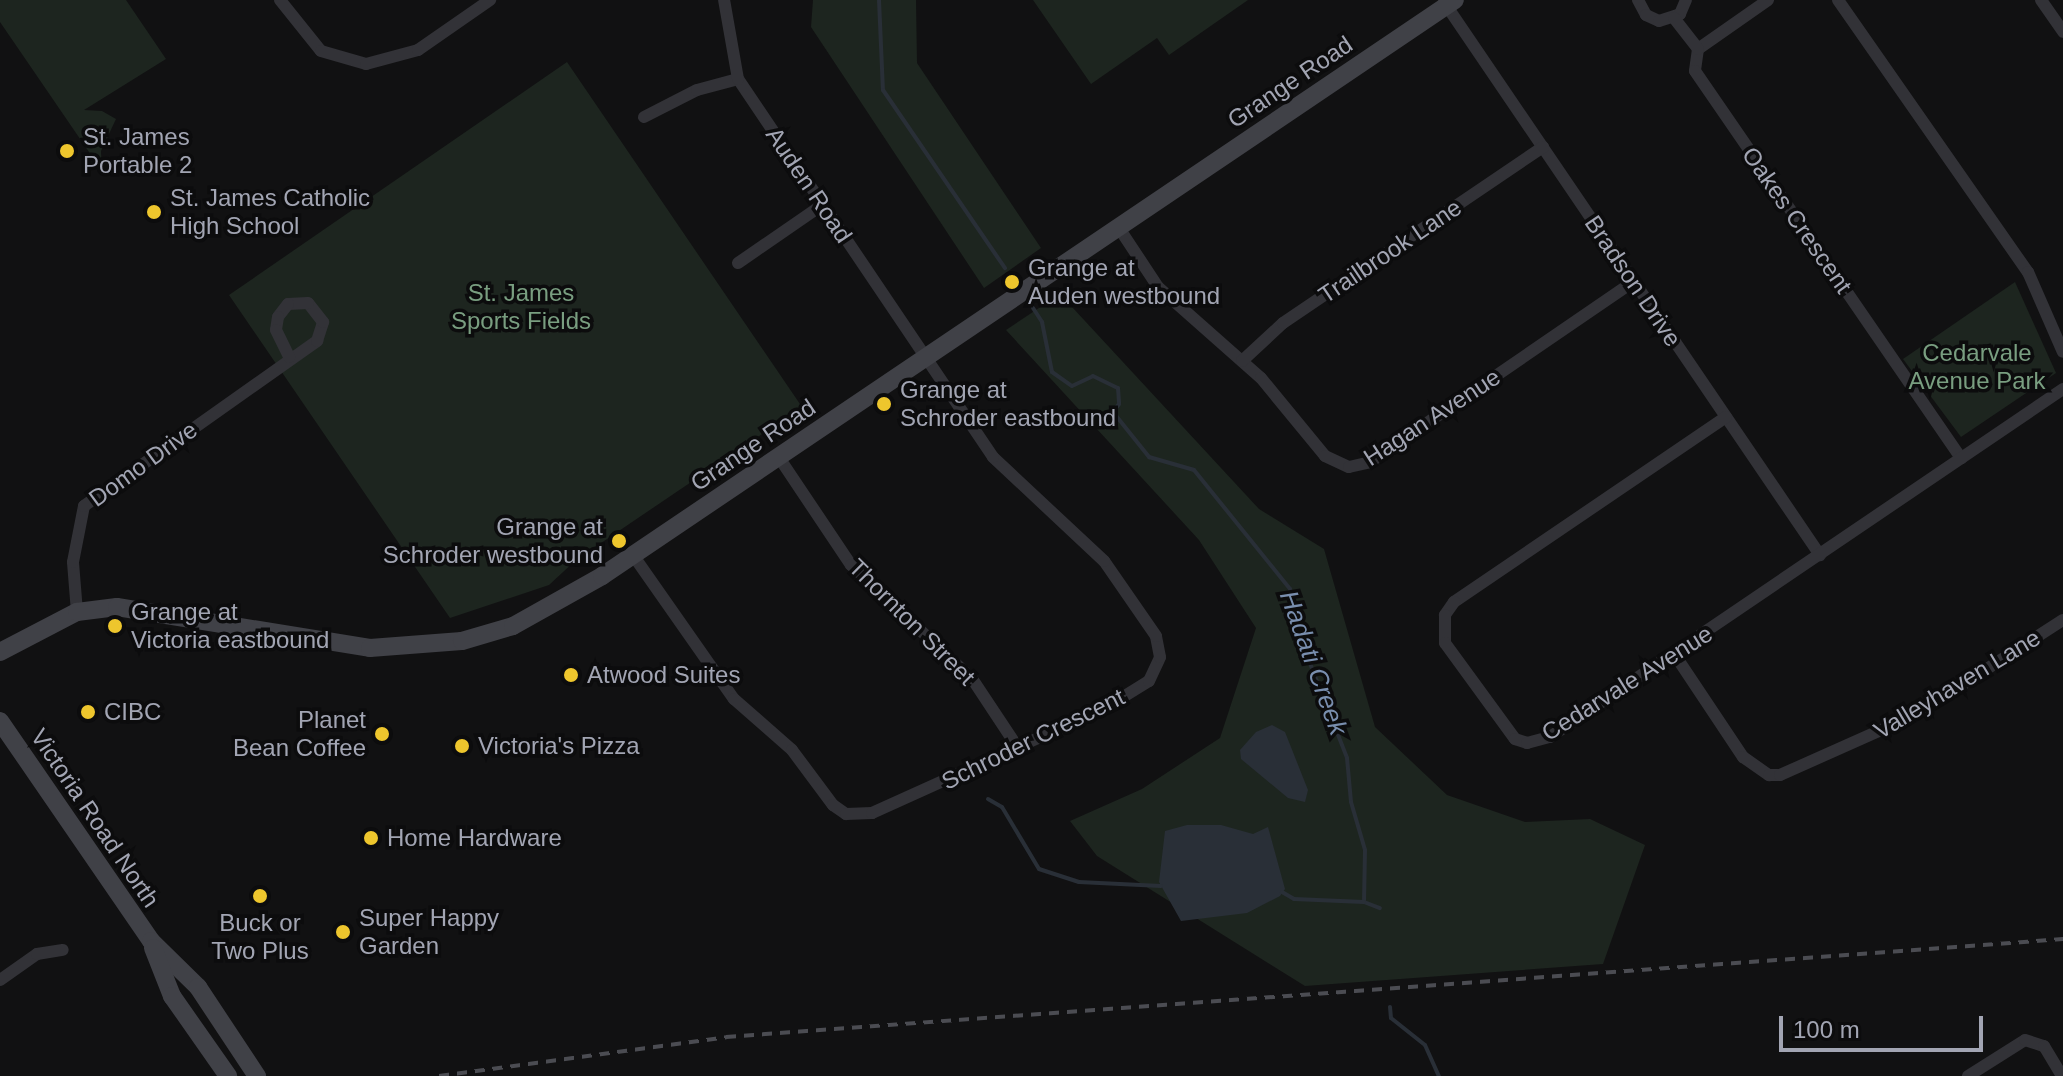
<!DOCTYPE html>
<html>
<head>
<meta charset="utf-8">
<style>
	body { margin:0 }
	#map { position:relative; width:2063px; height:1076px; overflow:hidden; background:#111112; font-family:Helvetica,sans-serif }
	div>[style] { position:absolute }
	.green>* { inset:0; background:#1d251f }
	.water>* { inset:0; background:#292f37 }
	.stream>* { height:4px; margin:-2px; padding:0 2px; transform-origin:2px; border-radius:2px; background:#292f37 }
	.street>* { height:12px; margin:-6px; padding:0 6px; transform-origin:6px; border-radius:6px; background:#323237 }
	.secondary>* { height:18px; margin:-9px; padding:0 9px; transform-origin:9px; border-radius:9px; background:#404147 }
	.rail>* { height:4px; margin-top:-2px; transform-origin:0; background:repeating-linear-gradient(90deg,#4b4c52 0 10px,transparent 0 18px) }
	.dots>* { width:22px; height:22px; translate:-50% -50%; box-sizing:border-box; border:4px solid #0c0c0d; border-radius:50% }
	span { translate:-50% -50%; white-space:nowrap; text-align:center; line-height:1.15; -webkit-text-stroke:7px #0c0c0d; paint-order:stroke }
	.street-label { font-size:24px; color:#a2a5b3 }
	.poi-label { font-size:24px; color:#a2a5b3 }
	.left { translate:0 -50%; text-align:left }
	.right { translate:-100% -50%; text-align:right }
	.park-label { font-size:24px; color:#799e80 }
	.water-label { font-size:26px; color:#798eae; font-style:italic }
	.scale { position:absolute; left:1779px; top:1016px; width:204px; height:36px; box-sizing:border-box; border:4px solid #a2a5b3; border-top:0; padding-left:10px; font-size:24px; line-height:28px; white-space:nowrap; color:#a2a5b3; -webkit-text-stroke:6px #0c0c0d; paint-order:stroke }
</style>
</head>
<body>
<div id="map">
	<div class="green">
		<div style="clip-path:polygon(0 0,126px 0,166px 59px,84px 110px,102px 111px,116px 119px,101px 151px,102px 170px,89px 168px,89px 152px,0 22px)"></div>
		<div style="clip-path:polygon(813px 0,916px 0,917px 63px,1041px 248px,984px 288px,811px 27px)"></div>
		<div style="clip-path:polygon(1033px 0,1248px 0,1169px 55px,1157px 38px,1091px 84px)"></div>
		<div style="clip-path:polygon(567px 62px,802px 407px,576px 560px,549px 585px,450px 618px,229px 295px)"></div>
		<div style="clip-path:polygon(2015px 282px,2056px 373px,1961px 437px,1903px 359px)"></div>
		<div style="clip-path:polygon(1060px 294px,1259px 509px,1324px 549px,1375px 727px,1447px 795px,1525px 822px,1590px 819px,1645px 845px,1603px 964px,1305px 986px,1097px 856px,1070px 821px,1142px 789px,1220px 738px,1256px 628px,1199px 540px,1006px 330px)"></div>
	</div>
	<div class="water">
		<div style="clip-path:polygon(1272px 725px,1285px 732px,1308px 790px,1305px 802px,1288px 798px,1241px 759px,1240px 750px,1256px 732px)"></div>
		<div style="clip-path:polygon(1187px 825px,1221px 825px,1253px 834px,1268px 827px,1285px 889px,1280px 896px,1247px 913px,1181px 921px,1159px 882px,1165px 831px)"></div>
	</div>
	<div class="stream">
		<div style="left:879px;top:0;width:90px;rotate:87.5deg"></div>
		<div style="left:883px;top:90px;width:216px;rotate:55.6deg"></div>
		<div style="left:1033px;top:308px;width:17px;rotate:57deg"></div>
		<div style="left:1042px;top:322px;width:51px;rotate:78.7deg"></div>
		<div style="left:1052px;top:372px;width:24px;rotate:35deg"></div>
		<div style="left:1072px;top:386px;width:23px;rotate:-25deg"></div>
		<div style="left:1093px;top:376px;width:28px;rotate:26deg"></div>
		<div style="left:1118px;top:388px;width:16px;rotate:86deg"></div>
		<div style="left:1119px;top:404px;width:10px;rotate:127deg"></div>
		<div style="left:1113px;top:412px;width:58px;rotate:51.3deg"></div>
		<div style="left:1149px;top:457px;width:47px;rotate:16.1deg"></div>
		<div style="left:1194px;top:470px;width:153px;rotate:51.1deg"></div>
		<div style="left:1290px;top:589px;width:61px;rotate:76.7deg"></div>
		<div style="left:1304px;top:648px;width:118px;rotate:68.6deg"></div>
		<div style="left:1347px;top:758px;width:44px;rotate:84.8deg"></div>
		<div style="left:1351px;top:802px;width:50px;rotate:73.7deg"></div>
		<div style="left:1365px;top:850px;width:52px;rotate:91.1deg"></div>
		<div style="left:1364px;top:902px;width:17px;rotate:21deg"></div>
		<div style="left:988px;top:799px;width:16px;rotate:30deg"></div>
		<div style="left:1002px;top:807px;width:72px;rotate:59.2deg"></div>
		<div style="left:1039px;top:869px;width:42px;rotate:18deg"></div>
		<div style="left:1079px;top:882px;width:82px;rotate:2.8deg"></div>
		<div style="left:1282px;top:892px;width:14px;rotate:30deg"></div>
		<div style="left:1294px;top:899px;width:70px;rotate:2.5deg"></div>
		<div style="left:1390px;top:1007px;width:11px;rotate:85deg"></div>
		<div style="left:1391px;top:1018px;width:43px;rotate:38.5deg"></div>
		<div style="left:1425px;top:1045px;width:34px;rotate:66deg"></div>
	</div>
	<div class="street">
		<div style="left:280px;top:0;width:65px;rotate:51.2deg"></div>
		<div style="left:321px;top:51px;width:47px;rotate:16.1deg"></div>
		<div style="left:366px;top:64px;width:54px;rotate:-15.1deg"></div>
		<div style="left:418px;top:50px;width:88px;rotate:-34.8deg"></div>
		<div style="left:1638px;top:0;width:17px;rotate:62deg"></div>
		<div style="left:1646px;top:15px;width:14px;rotate:25deg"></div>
		<div style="left:1659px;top:21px;width:22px;rotate:-18deg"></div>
		<div style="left:1680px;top:14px;width:15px;rotate:-67deg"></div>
		<div style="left:1768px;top:0;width:85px;rotate:145deg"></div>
		<div style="left:1698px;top:49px;width:22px;rotate:98deg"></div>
		<div style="left:1695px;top:71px;width:470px;rotate:55.5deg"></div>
		<div style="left:1838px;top:0;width:332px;rotate:55.1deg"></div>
		<div style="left:2028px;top:272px;width:87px;rotate:66.4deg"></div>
		<div style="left:2041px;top:0;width:39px;rotate:55deg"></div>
		<div style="left:1444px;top:2px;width:669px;rotate:55.79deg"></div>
		<div style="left:1674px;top:18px;width:39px;rotate:52deg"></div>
		<div style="left:644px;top:117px;width:59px;rotate:-27deg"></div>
		<div style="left:697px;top:90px;width:42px;rotate:-15deg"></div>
		<div style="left:1119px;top:228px;width:71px;rotate:56.5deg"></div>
		<div style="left:1158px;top:287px;width:137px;rotate:41.5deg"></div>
		<div style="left:1261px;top:378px;width:101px;rotate:50.6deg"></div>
		<div style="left:1325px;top:456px;width:26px;rotate:25deg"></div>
		<div style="left:1349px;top:467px;width:22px;rotate:-13deg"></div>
		<div style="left:1370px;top:462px;width:319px;rotate:-34.4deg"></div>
		<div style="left:738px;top:263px;width:102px;rotate:-34.6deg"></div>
		<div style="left:1242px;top:361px;width:56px;rotate:-42.8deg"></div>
		<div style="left:1283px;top:323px;width:314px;rotate:-34.1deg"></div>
		<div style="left:1726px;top:417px;width:329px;rotate:145.8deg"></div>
		<div style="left:1454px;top:602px;width:16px;rotate:125deg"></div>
		<div style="left:1445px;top:615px;width:28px;rotate:90deg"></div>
		<div style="left:1445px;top:643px;width:119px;rotate:53.9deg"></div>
		<div style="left:1515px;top:739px;width:13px;rotate:18deg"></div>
		<div style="left:1527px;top:743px;width:24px;rotate:-15deg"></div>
		<div style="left:1550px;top:737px;width:620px;rotate:-34.15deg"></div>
		<div style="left:778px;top:456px;width:131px;rotate:56.2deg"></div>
		<div style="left:851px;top:565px;width:168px;rotate:43.3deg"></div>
		<div style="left:973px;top:680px;width:82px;rotate:56.5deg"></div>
		<div style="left:633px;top:555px;width:176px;rotate:55deg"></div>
		<div style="left:734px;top:699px;width:77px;rotate:41.3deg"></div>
		<div style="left:792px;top:750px;width:69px;rotate:53.3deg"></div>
		<div style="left:833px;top:805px;width:16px;rotate:35deg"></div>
		<div style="left:846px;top:814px;width:26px;rotate:-2deg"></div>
		<div style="left:872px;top:813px;width:258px;rotate:-24.3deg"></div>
		<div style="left:1107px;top:707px;width:49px;rotate:-31.8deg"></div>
		<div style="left:1149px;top:681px;width:26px;rotate:-65deg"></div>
		<div style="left:1160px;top:657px;width:21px;rotate:-101deg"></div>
		<div style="left:1156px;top:636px;width:91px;rotate:-124.7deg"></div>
		<div style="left:1104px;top:561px;width:152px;rotate:-136.9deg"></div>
		<div style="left:993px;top:457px;width:456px;rotate:-124deg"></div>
		<div style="left:738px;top:79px;width:80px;rotate:-100deg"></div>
		<div style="left:77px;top:612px;width:50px;rotate:-94.6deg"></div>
		<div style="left:73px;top:562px;width:57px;rotate:-78.9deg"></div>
		<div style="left:84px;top:506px;width:286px;rotate:-35.3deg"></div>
		<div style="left:317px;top:341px;width:20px;rotate:-72deg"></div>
		<div style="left:323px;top:322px;width:24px;rotate:-128deg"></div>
		<div style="left:308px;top:303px;width:20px;rotate:177deg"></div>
		<div style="left:288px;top:304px;width:16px;rotate:128deg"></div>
		<div style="left:278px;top:317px;width:13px;rotate:99deg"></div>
		<div style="left:276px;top:330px;width:30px;rotate:64deg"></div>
		<div style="left:1675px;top:655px;width:123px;rotate:56.3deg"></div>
		<div style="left:1743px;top:757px;width:32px;rotate:35deg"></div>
		<div style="left:1769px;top:775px;width:11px"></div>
		<div style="left:1780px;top:775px;width:148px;rotate:-24deg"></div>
		<div style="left:1915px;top:715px;width:176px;rotate:-32.7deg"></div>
		<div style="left:0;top:980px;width:45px;rotate:-35.1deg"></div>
		<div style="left:37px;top:954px;width:26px;rotate:-9deg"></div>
		<div style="left:1968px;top:1076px;width:67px;rotate:-32.3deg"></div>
		<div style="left:2025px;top:1040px;width:20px;rotate:18deg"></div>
		<div style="left:2044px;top:1046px;width:35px;rotate:59deg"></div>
	</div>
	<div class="secondary">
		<div style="left:0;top:652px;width:87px;rotate:-27.5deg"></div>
		<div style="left:77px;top:612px;width:40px;rotate:-7.1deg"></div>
		<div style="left:117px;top:607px;width:256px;rotate:9.2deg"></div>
		<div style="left:370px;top:648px;width:92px;rotate:-4.4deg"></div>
		<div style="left:462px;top:641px;width:53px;rotate:-16.4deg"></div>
		<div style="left:513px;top:626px;width:102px;rotate:-29.3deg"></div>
		<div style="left:602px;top:576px;width:1029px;rotate:-34.03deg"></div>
		<div style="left:0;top:721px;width:267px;rotate:55.5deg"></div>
		<div style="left:151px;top:941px;width:66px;rotate:44.4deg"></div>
		<div style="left:198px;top:987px;width:107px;rotate:56.5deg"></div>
		<div style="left:153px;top:948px;width:52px;rotate:68.4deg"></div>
		<div style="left:172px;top:996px;width:98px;rotate:55deg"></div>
	</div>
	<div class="rail">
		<div style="left:439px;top:1076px;width:290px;rotate:-7.7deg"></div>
		<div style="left:726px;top:1037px;width:1341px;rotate:-4.19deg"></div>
	</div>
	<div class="dots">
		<div style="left:67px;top:151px;background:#eec62d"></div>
		<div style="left:154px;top:212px;background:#eec62d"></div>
		<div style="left:1012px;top:282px;background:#eec62d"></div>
		<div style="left:884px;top:404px;background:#eec62d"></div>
		<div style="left:619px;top:541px;background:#eec62d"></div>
		<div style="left:115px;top:626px;background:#eec62d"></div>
		<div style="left:571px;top:675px;background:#eec62d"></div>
		<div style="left:88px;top:712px;background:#eec62d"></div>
		<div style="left:382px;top:734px;background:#eec62d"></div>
		<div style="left:462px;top:746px;background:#eec62d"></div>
		<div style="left:371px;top:838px;background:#eec62d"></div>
		<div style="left:260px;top:896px;background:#eec62d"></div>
		<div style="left:343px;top:932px;background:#eec62d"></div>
	</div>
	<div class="street-label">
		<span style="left:1290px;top:82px;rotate:-34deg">Grange Road</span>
		<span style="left:809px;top:185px;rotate:56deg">Auden Road</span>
		<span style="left:1797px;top:220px;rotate:55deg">Oakes Crescent</span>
		<span style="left:1390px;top:251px;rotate:-34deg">Trailbrook Lane</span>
		<span style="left:1633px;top:281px;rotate:56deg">Bradson Drive</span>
		<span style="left:1432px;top:417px;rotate:-33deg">Hagan Avenue</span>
		<span style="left:753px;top:445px;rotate:-34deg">Grange Road</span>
		<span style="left:143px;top:464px;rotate:-36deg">Domo Drive</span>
		<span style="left:912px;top:622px;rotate:45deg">Thornton Street</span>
		<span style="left:1627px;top:683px;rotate:-32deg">Cedarvale Avenue</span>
		<span style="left:1957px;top:684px;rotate:-31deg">Valleyhaven Lane</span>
		<span style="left:1033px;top:739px;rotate:-26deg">Schroder Crescent</span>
		<span style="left:95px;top:818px;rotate:56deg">Victoria Road North</span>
	</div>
	<div class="poi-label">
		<span class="left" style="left:83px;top:151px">St. James<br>Portable 2</span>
		<span class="left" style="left:170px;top:212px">St. James Catholic<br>High School</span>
		<span class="left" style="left:1028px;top:282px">Grange at<br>Auden westbound</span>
		<span class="left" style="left:900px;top:404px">Grange at<br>Schroder eastbound</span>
		<span class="right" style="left:603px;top:541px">Grange at<br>Schroder westbound</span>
		<span class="left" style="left:131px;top:626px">Grange at<br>Victoria eastbound</span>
		<span class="left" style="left:587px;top:675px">Atwood Suites</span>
		<span class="left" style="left:104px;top:712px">CIBC</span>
		<span class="right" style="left:366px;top:734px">Planet<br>Bean Coffee</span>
		<span class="left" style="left:478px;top:746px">Victoria's Pizza</span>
		<span class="left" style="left:387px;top:838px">Home Hardware</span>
		<span class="left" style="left:359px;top:932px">Super Happy<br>Garden</span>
		<span style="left:260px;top:937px">Buck or<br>Two Plus</span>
	</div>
	<div class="park-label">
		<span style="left:521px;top:307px">St. James<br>Sports Fields</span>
		<span style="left:1977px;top:367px">Cedarvale<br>Avenue Park</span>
	</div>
	<div class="water-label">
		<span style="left:1313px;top:663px;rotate:70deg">Hadati Creek</span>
	</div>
	<div class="scale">100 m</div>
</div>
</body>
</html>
